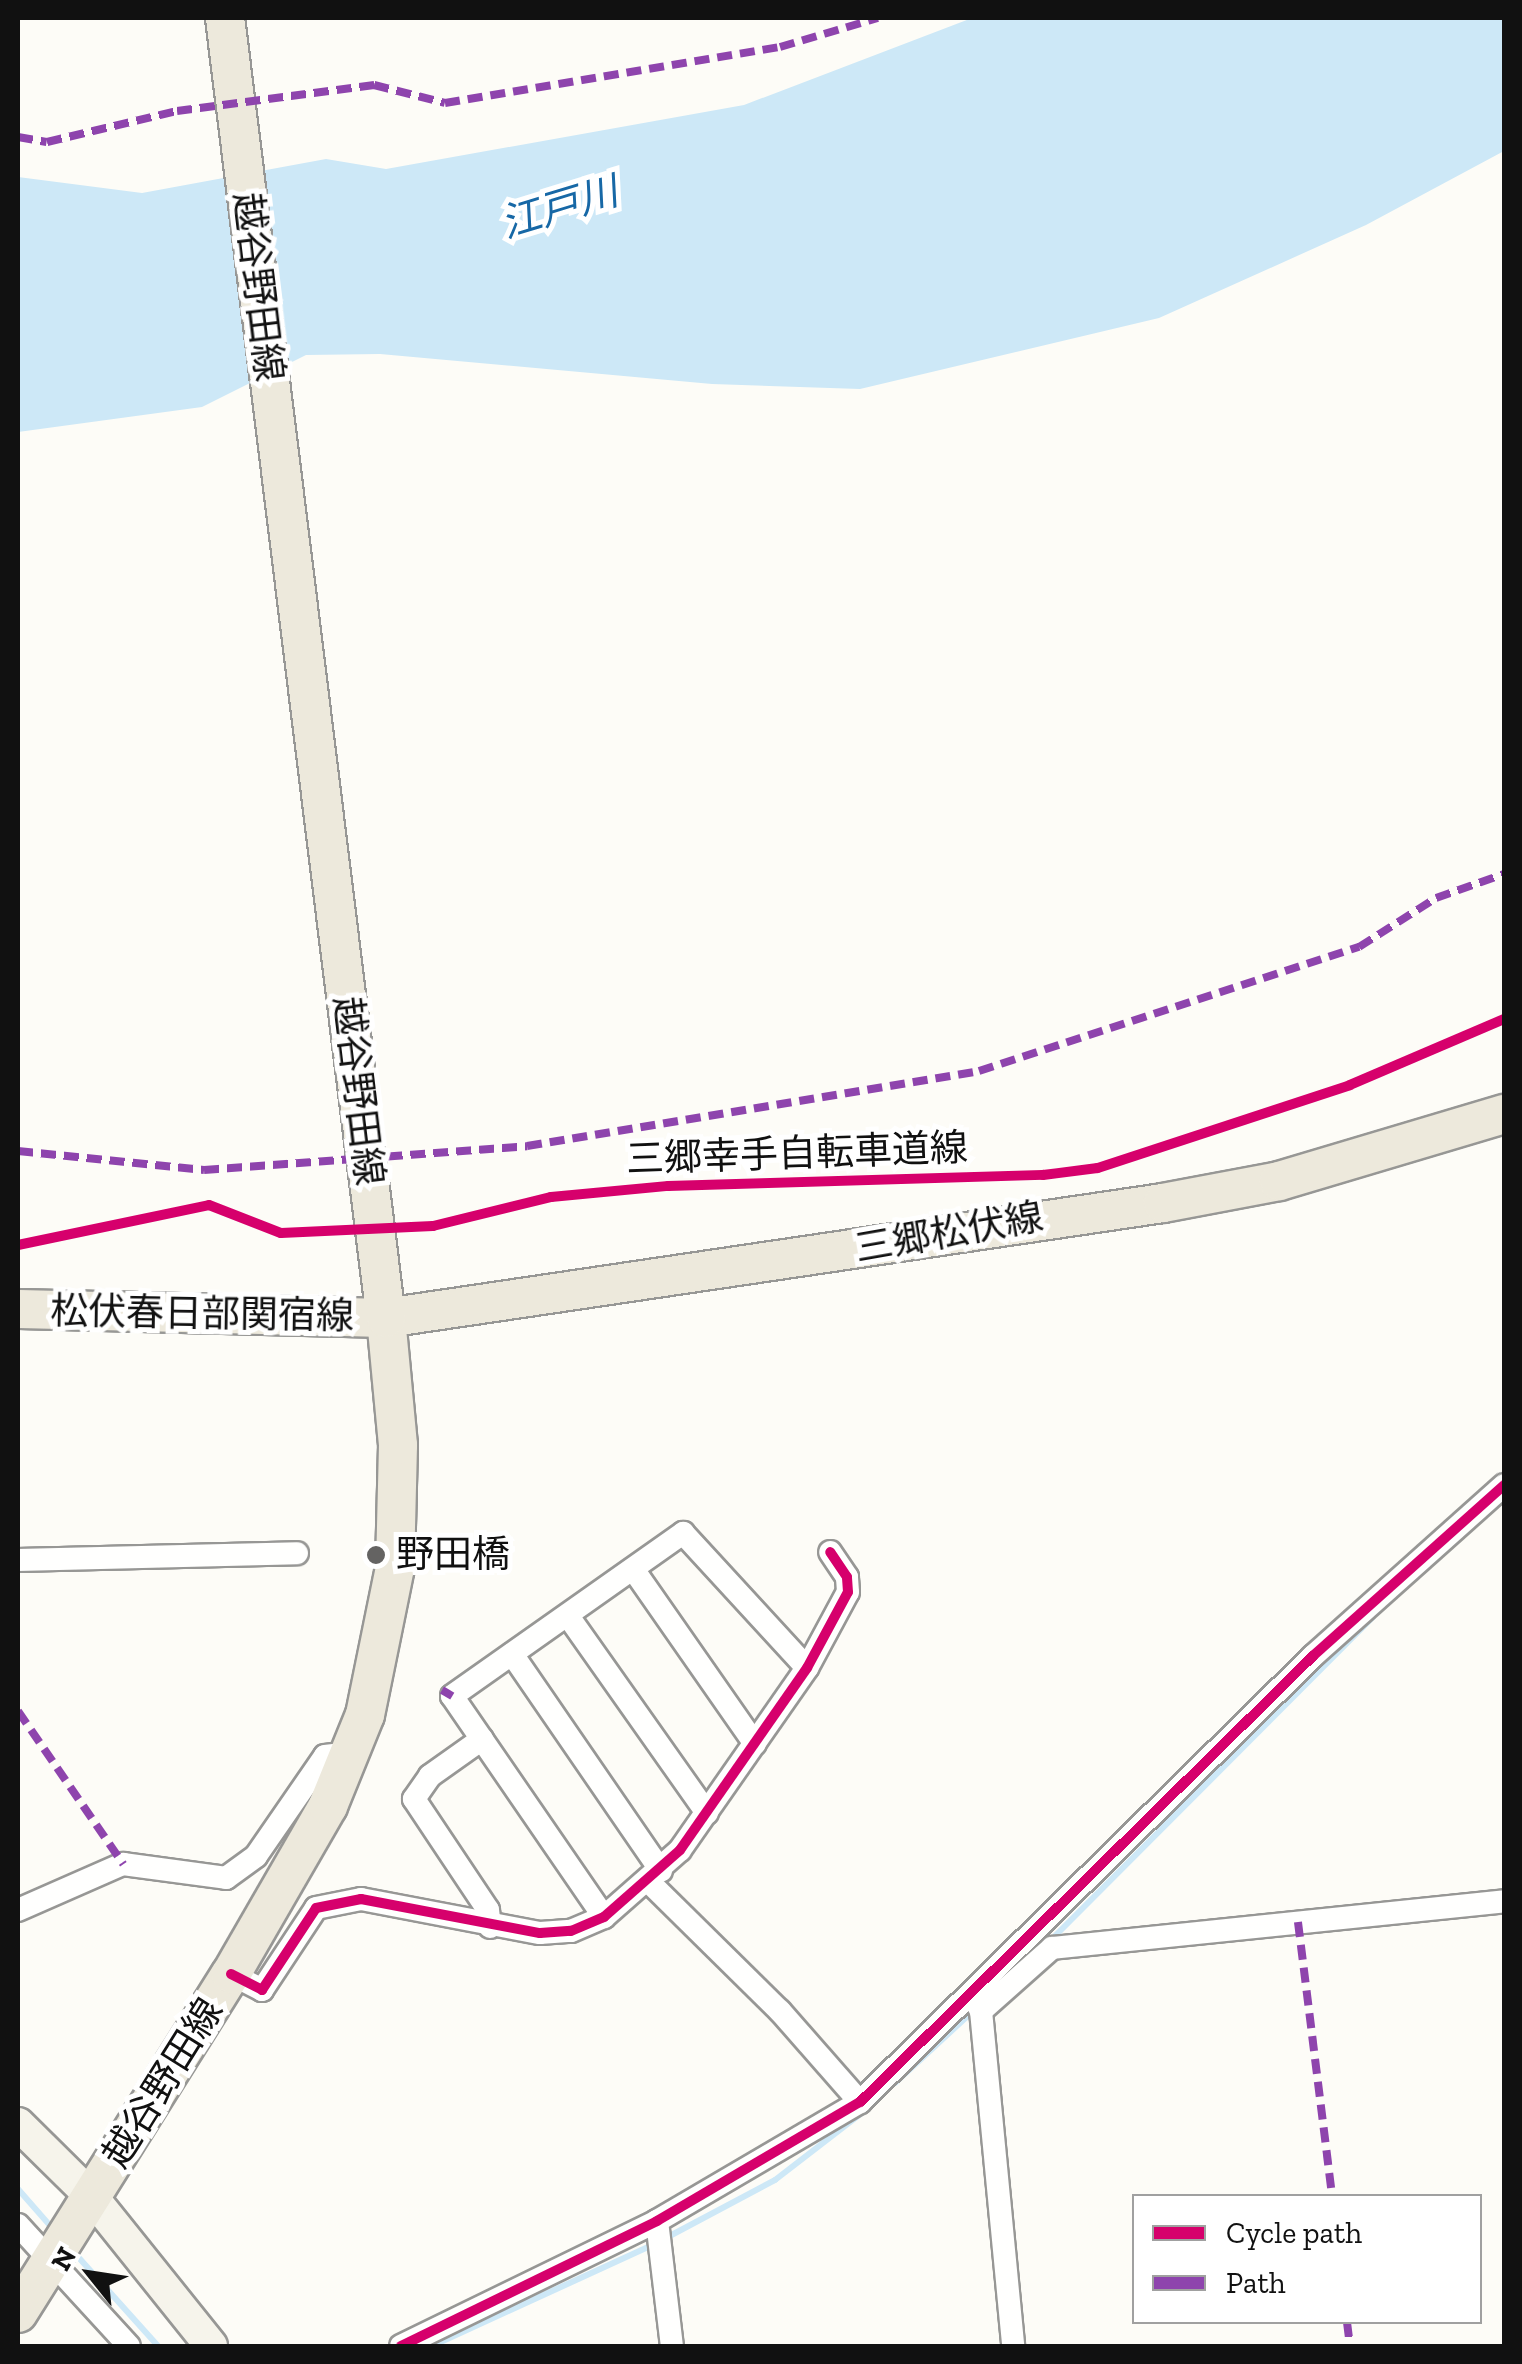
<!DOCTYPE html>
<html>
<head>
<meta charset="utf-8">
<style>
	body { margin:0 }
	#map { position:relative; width:1522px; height:2364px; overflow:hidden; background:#fdfcf7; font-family:"Zilla Slab","Noto Sans JP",serif }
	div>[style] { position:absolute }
	.water>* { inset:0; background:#cde8f7 }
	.stream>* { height:6px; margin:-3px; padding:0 3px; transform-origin:3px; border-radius:3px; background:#cde8f7 }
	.roads { filter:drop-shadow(2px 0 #979795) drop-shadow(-2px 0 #979795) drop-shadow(0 2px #979795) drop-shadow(0 -2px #979795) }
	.street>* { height:22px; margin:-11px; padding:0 11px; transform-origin:11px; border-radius:11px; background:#fffffe }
	.secondary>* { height:32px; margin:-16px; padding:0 16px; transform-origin:16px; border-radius:16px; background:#f6f4eb }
	.primary>* { height:38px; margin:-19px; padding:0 19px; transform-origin:19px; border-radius:19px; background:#ede9dc }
	.quiet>* { height:8px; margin-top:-4px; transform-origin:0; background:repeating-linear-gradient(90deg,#8e44ad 0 15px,transparent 0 23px) }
	.cycleway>* { height:10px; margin:-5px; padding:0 5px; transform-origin:5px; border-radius:5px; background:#d6006c }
	.dots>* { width:28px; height:28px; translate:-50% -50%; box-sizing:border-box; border:5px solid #fff; border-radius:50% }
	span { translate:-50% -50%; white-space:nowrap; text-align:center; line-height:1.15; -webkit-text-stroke:10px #fff; paint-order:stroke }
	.street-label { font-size:38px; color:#111 }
	.poi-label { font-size:38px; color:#111 }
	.left { translate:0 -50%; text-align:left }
	.water-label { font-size:40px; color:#1768a6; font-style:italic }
	.frame { position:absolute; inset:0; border:20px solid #111; pointer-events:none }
	.legend { position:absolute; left:1132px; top:2194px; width:350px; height:130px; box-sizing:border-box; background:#fff; border:2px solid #a0a0a0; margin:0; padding:12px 18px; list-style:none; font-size:30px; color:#111 }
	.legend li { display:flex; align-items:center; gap:20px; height:50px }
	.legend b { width:50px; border:2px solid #a0a0a0 }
	.north { position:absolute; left:40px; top:2224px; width:100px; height:100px; -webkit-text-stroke:8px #fff; paint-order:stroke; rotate:300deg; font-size:28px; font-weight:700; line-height:40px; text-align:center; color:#111 }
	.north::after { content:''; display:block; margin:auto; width:35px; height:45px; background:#111; clip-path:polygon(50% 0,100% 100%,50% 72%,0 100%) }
</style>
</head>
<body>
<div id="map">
	<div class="water">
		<div style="clip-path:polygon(972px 18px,1504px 18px,1504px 151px,1366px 225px,1159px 318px,860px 389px,712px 384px,380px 354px,306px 355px,202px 407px,18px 432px,18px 177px,142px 193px,326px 159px,386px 169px,744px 105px)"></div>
	</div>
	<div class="stream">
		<div style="left:1050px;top:1941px;width:457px;rotate:-45.1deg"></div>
		<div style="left:895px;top:2083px;width:108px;rotate:-42.7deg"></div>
		<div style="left:18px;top:2189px;width:53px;rotate:48.8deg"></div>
		<div style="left:664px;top:2239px;width:126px;rotate:-28deg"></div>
		<div style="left:775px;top:2180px;width:116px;rotate:-37.7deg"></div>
		<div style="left:71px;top:2249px;width:130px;rotate:48.1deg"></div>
		<div style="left:432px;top:2346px;width:243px;rotate:-24.6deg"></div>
	</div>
	<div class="roads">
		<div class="street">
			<div style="left:18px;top:1560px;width:279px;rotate:-1.4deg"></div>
			<div style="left:633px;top:1569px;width:213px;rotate:55.1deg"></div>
			<div style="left:568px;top:1616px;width:241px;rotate:54.8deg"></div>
			<div style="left:512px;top:1654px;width:263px;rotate:55.5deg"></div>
			<div style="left:482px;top:1739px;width:64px;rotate:144.6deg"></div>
			<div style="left:430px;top:1776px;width:28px;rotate:125deg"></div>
			<div style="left:414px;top:1799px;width:133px;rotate:56.3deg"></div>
			<div style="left:488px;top:1910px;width:17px;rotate:83deg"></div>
			<div style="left:650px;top:1883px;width:182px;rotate:44.6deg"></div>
			<div style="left:780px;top:2011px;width:121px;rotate:48.7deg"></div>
			<div style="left:18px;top:1910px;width:115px;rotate:-23.7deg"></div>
			<div style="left:123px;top:1864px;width:104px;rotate:7.7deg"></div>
			<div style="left:226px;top:1878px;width:37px;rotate:-36deg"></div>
			<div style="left:256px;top:1856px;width:121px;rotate:-55.4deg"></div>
			<div style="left:325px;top:1756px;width:26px;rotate:-7deg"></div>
			<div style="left:604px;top:1917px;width:268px;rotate:-124.5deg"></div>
			<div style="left:452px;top:1696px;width:283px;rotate:-35.2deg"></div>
			<div style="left:683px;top:1533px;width:183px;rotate:47.4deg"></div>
			<div style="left:231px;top:1974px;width:35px;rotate:27deg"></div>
			<div style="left:262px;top:1990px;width:98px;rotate:-56.6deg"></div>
			<div style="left:316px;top:1908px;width:46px;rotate:-11.3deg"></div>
			<div style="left:361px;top:1899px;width:182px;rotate:10.8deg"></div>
			<div style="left:540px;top:1933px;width:31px;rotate:-4deg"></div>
			<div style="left:571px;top:1931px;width:36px;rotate:-23deg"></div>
			<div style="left:604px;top:1917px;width:101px;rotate:-41.4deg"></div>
			<div style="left:680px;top:1850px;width:222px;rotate:-55.1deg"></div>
			<div style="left:807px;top:1668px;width:86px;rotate:-61.7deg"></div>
			<div style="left:848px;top:1592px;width:15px;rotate:-94deg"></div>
			<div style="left:847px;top:1577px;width:30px;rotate:-124deg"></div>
			<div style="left:973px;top:1997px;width:16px;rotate:60deg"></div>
			<div style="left:981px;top:2011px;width:337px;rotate:84.5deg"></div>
			<div style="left:981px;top:2011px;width:95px;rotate:-41.6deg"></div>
			<div style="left:1052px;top:1948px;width:454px;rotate:-5.9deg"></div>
			<div style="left:657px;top:2221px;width:126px;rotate:83.2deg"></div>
			<div style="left:18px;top:2225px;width:164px;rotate:47.5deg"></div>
			<div style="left:401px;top:2346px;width:285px;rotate:-26deg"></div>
			<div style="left:657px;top:2221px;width:235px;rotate:-30.4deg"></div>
			<div style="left:860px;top:2102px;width:636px;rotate:-44.55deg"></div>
			<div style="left:1313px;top:1656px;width:256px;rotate:-41.8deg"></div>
		</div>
		<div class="secondary">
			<div style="left:18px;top:2124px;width:103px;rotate:44.6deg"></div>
			<div style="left:91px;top:2196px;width:192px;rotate:51.3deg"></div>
		</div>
		<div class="primary">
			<div style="left:18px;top:1309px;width:368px;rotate:1.4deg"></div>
			<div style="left:386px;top:1318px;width:785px;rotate:-8.42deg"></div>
			<div style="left:1163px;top:1203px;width:118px;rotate:-10.7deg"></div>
			<div style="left:1279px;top:1181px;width:235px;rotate:-16.6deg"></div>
			<div style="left:18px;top:2313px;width:400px;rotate:-57.9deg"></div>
			<div style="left:231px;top:1974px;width:194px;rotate:-60deg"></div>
			<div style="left:328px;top:1806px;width:98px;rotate:-67.9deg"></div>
			<div style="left:365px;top:1715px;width:150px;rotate:-78.5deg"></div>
			<div style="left:395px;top:1568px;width:123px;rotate:-88.6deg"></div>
			<div style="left:398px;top:1445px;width:128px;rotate:-95.4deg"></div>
			<div style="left:386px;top:1318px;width:1310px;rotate:-97.06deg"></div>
		</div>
	</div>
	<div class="quiet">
		<div style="left:18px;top:137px;width:29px;rotate:10deg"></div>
		<div style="left:47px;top:142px;width:134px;rotate:-13.4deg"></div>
		<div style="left:177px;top:111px;width:199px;rotate:-7.5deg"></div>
		<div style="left:374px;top:85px;width:73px;rotate:14.2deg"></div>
		<div style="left:445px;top:103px;width:340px;rotate:-9.5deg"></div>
		<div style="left:780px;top:47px;width:102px;rotate:-16.5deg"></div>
		<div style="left:18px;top:1151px;width:187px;rotate:5.8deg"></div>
		<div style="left:204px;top:1170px;width:324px;rotate:-4.2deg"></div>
		<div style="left:527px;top:1146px;width:458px;rotate:-9.4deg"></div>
		<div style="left:979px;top:1071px;width:400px;rotate:-18.1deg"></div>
		<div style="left:1359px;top:947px;width:91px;rotate:-32.5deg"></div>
		<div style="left:1436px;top:898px;width:72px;rotate:-19.4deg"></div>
		<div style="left:442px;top:1690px;width:12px;rotate:31deg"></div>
		<div style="left:18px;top:1711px;width:186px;rotate:55.5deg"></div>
		<div style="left:1298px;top:1922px;width:276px;rotate:82.9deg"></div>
		<div style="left:1347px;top:2322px;width:24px;rotate:83deg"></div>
	</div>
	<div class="cycleway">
		<div style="left:18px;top:1245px;width:195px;rotate:-11.8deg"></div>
		<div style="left:209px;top:1205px;width:77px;rotate:21.3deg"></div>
		<div style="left:281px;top:1233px;width:152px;rotate:-2.6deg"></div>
		<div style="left:433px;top:1226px;width:122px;rotate:-13.8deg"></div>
		<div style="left:551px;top:1197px;width:118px;rotate:-5.4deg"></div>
		<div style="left:668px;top:1186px;width:375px;rotate:-1.7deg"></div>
		<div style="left:1043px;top:1175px;width:55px;rotate:-7.3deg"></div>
		<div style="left:1098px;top:1168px;width:265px;rotate:-18.2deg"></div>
		<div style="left:1350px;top:1085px;width:168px;rotate:-23.2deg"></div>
		<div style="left:231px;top:1974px;width:35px;rotate:27deg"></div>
		<div style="left:262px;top:1990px;width:98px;rotate:-56.6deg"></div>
		<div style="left:316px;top:1908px;width:46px;rotate:-11.3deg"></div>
		<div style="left:361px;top:1899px;width:182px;rotate:10.8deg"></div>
		<div style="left:540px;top:1933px;width:31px;rotate:-4deg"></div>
		<div style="left:571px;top:1931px;width:36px;rotate:-23deg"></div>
		<div style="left:604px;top:1917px;width:101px;rotate:-41.4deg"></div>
		<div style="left:680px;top:1850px;width:222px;rotate:-55.1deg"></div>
		<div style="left:807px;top:1668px;width:86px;rotate:-61.7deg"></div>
		<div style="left:848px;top:1592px;width:15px;rotate:-94deg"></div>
		<div style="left:847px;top:1577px;width:30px;rotate:-124deg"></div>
		<div style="left:401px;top:2346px;width:285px;rotate:-26deg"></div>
		<div style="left:657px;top:2221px;width:235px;rotate:-30.4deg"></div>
		<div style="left:860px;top:2102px;width:636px;rotate:-44.55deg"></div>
		<div style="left:1313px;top:1656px;width:256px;rotate:-41.8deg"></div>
	</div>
	<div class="dots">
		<div style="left:376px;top:1555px;background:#646362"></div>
	</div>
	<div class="street-label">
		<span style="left:258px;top:287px;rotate:83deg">越谷野田線</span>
		<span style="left:358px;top:1091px;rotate:83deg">越谷野田線</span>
		<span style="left:797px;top:1154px;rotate:-2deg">三郷幸手自転車道線</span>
		<span style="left:949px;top:1233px;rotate:-10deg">三郷松伏線</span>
		<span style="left:202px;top:1314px;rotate:1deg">松伏春日部関宿線</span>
		<span style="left:163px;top:2083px;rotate:-58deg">越谷野田線</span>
	</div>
	<div class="poi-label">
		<span class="left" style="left:396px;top:1555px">野田橋</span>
	</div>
	<div class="water-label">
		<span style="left:559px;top:207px;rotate:-17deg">江戸川</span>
	</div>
	<div class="frame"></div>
	<ul class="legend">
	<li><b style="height:12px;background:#d6006c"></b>Cycle path</li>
	<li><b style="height:12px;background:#8e44ad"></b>Path</li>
	</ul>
	<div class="north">N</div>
</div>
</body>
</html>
